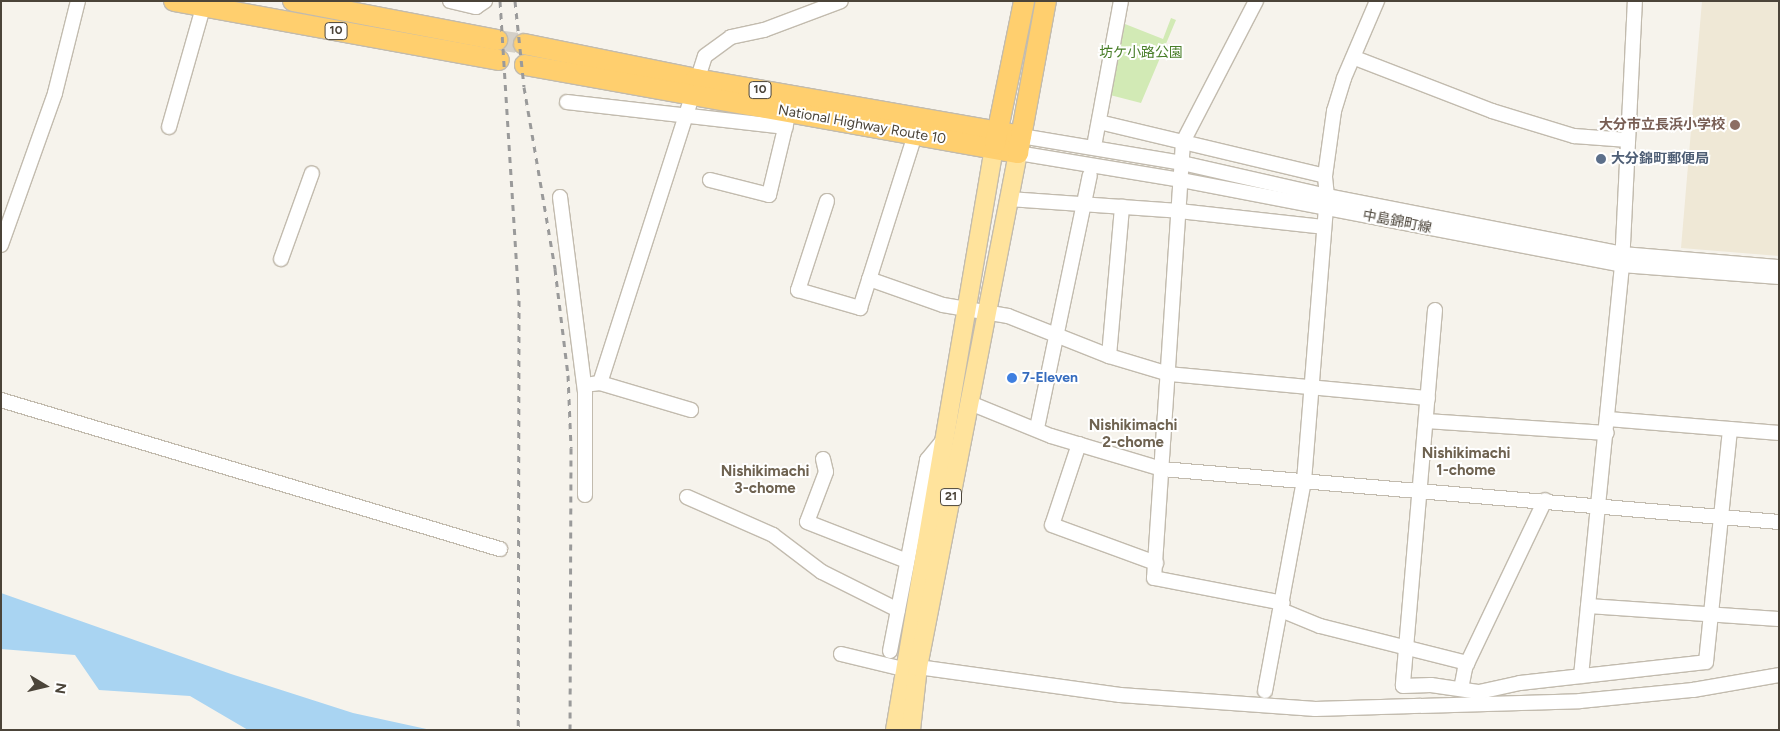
<!DOCTYPE html>
<html>
<head>
<meta charset="utf-8">
<style>
	body { margin:0 }
	#map { position:relative; width:1780px; height:731px; overflow:hidden; background:#f6f3ec; font-family:Figtree,"Noto Sans JP",sans-serif }
	div>[style] { position:absolute }
	.education>* { inset:0; background:#efe8d6 }
	.green>* { inset:0; background:#d2eab5 }
	.water>* { inset:0; background:#a9d4f2 }
	.highway-tunnel>* { height:20px; margin-top:-10px; transform-origin:0; background:repeating-linear-gradient(90deg,#d4d0c8 0 20px,transparent 0 30px) }
	.roads { filter:drop-shadow(1px 0 #c2bbae) drop-shadow(-1px 0 #c2bbae) drop-shadow(0 1px #c2bbae) drop-shadow(0 -1px #c2bbae) }
	.minor>* { height:14px; margin:-7px; padding:0 7px; transform-origin:7px; border-radius:7px; background:#fff }
	.major>* { height:18px; margin:-9px; padding:0 9px; transform-origin:9px; border-radius:9px; background:#ffe39c }
	.highway>* { height:20px; margin:-10px; padding:0 10px; transform-origin:10px; border-radius:10px; background:#ffcf6e }
	.rail>* { height:3px; margin-top:-1.5px; transform-origin:0; background:repeating-linear-gradient(90deg,#9a9a9a 0 6px,transparent 0 12px) }
	.dots>* { width:14px; height:14px; translate:-50% -50%; box-sizing:border-box; border:2px solid #fff; border-radius:50% }
	span { translate:-50% -50%; white-space:nowrap; text-align:center; line-height:1.15; -webkit-text-stroke:4px #fff; paint-order:stroke }
	.shield-label span { padding:1px 4px; background:#fff; border:1px solid; border-radius:4px; -webkit-text-stroke-width:0 }
	.shield-label { font-size:12px; color:#4b4439; font-weight:700 }
	.park-label { font-size:14px; color:#4a7f2a }
	.street-label { font-size:14px; color:#4b4439 }
	.education-label { font-size:14px; color:#785e54; font-weight:700 }
	.right { translate:-100% -50%; text-align:right }
	.service-label { font-size:14px; color:#4e5e75; font-weight:700 }
	.left { translate:0 -50%; text-align:left }
	.shop-label { font-size:14px; color:#366cbe; font-weight:700 }
	.neighbourhood-label { font-size:15px; color:#6e6250; font-weight:700 }
	.frame { position:absolute; inset:0; border:2px solid #4b4439; pointer-events:none }
	.north { position:absolute; left:20px; top:661px; width:50px; height:50px; -webkit-text-stroke:4px #fff; paint-order:stroke; rotate:99deg; font-size:14px; font-weight:700; line-height:20px; text-align:center; color:#4b4439 }
	.north::after { content:''; display:block; margin:auto; width:18px; height:22px; background:#4b4439; clip-path:polygon(50% 0,100% 100%,50% 72%,0 100%) }
</style>
</head>
<body>
<div id="map">
	<div class="education">
		<div style="clip-path:polygon(1702px 1px,1779px 1px,1779px 256px,1681px 248px)"></div>
	</div>
	<div class="green">
		<div style="clip-path:polygon(1171px 18px,1176px 20px,1141px 103px,1110px 95px,1125px 24px,1163px 39px)"></div>
	</div>
	<div class="water">
		<div style="clip-path:polygon(1px 593px,231px 674px,353px 713px,431px 730px,248px 730px,190px 696px,99px 690px,75px 655px,1px 649px)"></div>
	</div>
	<div class="highway-tunnel">
		<div style="left:497px;top:40px;width:27px;rotate:8deg"></div>
	</div>
	<div class="roads">
		<div class="minor">
			<div style="left:450px;top:1px;width:27px;rotate:13deg"></div>
			<div style="left:476px;top:7px;width:11px;rotate:-34deg"></div>
			<div style="left:1256px;top:1px;width:159px;rotate:117.4deg"></div>
			<div style="left:1183px;top:142px;width:437px;rotate:93.8deg"></div>
			<div style="left:1154px;top:578px;width:131px;rotate:11deg"></div>
			<div style="left:1355px;top:58px;width:147px;rotate:21.1deg"></div>
			<div style="left:1492px;top:111px;width:86px;rotate:17deg"></div>
			<div style="left:1574px;top:136px;width:54px;rotate:4.2deg"></div>
			<div style="left:567px;top:102px;width:220px;rotate:6.5deg"></div>
			<div style="left:1099px;top:122px;width:232px;rotate:13.4deg"></div>
			<div style="left:169px;top:127px;width:131px;rotate:-74.1deg"></div>
			<div style="left:1021px;top:136px;width:163px;rotate:9.5deg"></div>
			<div style="left:1182px;top:163px;width:149px;rotate:12.8deg"></div>
			<div style="left:1327px;top:196px;width:302px;rotate:11.1deg"></div>
			<div style="left:1623px;top:254px;width:157px;rotate:4.8deg"></div>
			<div style="left:1095px;top:141px;width:142px;rotate:-79.5deg"></div>
			<div style="left:1018px;top:153px;width:165px;rotate:9.4deg"></div>
			<div style="left:1181px;top:180px;width:449px;rotate:10.9deg"></div>
			<div style="left:1622px;top:265px;width:157px;rotate:4.4deg"></div>
			<div style="left:710px;top:180px;width:61px;rotate:14.3deg"></div>
			<div style="left:769px;top:195px;width:77px;rotate:-76.5deg"></div>
			<div style="left:560px;top:197px;width:198px;rotate:82.7deg"></div>
			<div style="left:585px;top:393px;width:102px;rotate:90deg"></div>
			<div style="left:1009px;top:199px;width:170px;rotate:4deg"></div>
			<div style="left:1179px;top:211px;width:145px;rotate:6.3deg"></div>
			<div style="left:827px;top:201px;width:94px;rotate:108deg"></div>
			<div style="left:798px;top:290px;width:65px;rotate:16.2deg"></div>
			<div style="left:860px;top:308px;width:182px;rotate:-72.4deg"></div>
			<div style="left:1px;top:245px;width:161px;rotate:-70.4deg"></div>
			<div style="left:55px;top:93px;width:95px;rotate:-76deg"></div>
			<div style="left:281px;top:259px;width:91px;rotate:-70.2deg"></div>
			<div style="left:869px;top:279px;width:78px;rotate:19.4deg"></div>
			<div style="left:943px;top:305px;width:66px;rotate:9.6deg"></div>
			<div style="left:1008px;top:316px;width:109px;rotate:21.6deg"></div>
			<div style="left:1109px;top:356px;width:63px;rotate:16.7deg"></div>
			<div style="left:1169px;top:374px;width:260px;rotate:5.3deg"></div>
			<div style="left:1435px;top:310px;width:377px;rotate:94.9deg"></div>
			<div style="left:1403px;top:686px;width:28px;rotate:-2deg"></div>
			<div style="left:1431px;top:685px;width:49px;rotate:8.3deg"></div>
			<div style="left:1479px;top:692px;width:42px;rotate:-12.4deg"></div>
			<div style="left:1520px;top:683px;width:187px;rotate:-6.4deg"></div>
			<div style="left:1706px;top:662px;width:234px;rotate:-84.1deg"></div>
			<div style="left:1109px;top:356px;width:150px;rotate:-85deg"></div>
			<div style="left:600px;top:383px;width:343px;rotate:-72.2deg"></div>
			<div style="left:705px;top:56px;width:32px;rotate:-36deg"></div>
			<div style="left:731px;top:37px;width:34px;rotate:-12deg"></div>
			<div style="left:764px;top:30px;width:82px;rotate:-20.6deg"></div>
			<div style="left:592px;top:384px;width:8px;rotate:-7deg"></div>
			<div style="left:600px;top:383px;width:95px;rotate:16.5deg"></div>
			<div style="left:1px;top:400px;width:521px;rotate:16.63deg"></div>
			<div style="left:970px;top:403px;width:87px;rotate:22.2deg"></div>
			<div style="left:1051px;top:436px;width:116px;rotate:16.6deg"></div>
			<div style="left:1162px;top:469px;width:619px;rotate:4.91deg"></div>
			<div style="left:1608px;top:419px;width:172px;rotate:4.7deg"></div>
			<div style="left:1426px;top:421px;width:181px;rotate:3.8deg"></div>
			<div style="left:1037px;top:428px;width:258px;rotate:-78.2deg"></div>
			<div style="left:1079px;top:444px;width:85px;rotate:108.4deg"></div>
			<div style="left:1052px;top:525px;width:111px;rotate:20.1deg"></div>
			<div style="left:823px;top:459px;width:13px;rotate:77deg"></div>
			<div style="left:826px;top:472px;width:53px;rotate:110.8deg"></div>
			<div style="left:807px;top:522px;width:107px;rotate:21.3deg"></div>
			<div style="left:687px;top:497px;width:94px;rotate:23.8deg"></div>
			<div style="left:773px;top:535px;width:61px;rotate:37.1deg"></div>
			<div style="left:822px;top:572px;width:85px;rotate:26.6deg"></div>
			<div style="left:1588px;top:606px;width:191px;rotate:3.9deg"></div>
			<div style="left:1281px;top:610px;width:42px;rotate:22.3deg"></div>
			<div style="left:1320px;top:626px;width:152px;rotate:14.1deg"></div>
			<div style="left:890px;top:651px;width:195px;rotate:-79deg"></div>
			<div style="left:927px;top:460px;width:26px;rotate:-51deg"></div>
			<div style="left:841px;top:654px;width:64px;rotate:13.6deg"></div>
			<div style="left:918px;top:667px;width:204px;rotate:7.9deg"></div>
			<div style="left:1120px;top:695px;width:196px;rotate:4.1deg"></div>
			<div style="left:1315px;top:709px;width:265px;rotate:-1.7deg"></div>
			<div style="left:1580px;top:701px;width:114px;rotate:-5.6deg"></div>
			<div style="left:1693px;top:690px;width:87px;rotate:-9.9deg"></div>
			<div style="left:1581px;top:676px;width:413px;rotate:-84.3deg"></div>
			<div style="left:1622px;top:265px;width:264px;rotate:-87.2deg"></div>
			<div style="left:1461px;top:689px;width:21px;rotate:-79deg"></div>
			<div style="left:1465px;top:668px;width:186px;rotate:-64.5deg"></div>
			<div style="left:1265px;top:691px;width:214px;rotate:-79.5deg"></div>
			<div style="left:1304px;top:481px;width:286px;rotate:-85.4deg"></div>
			<div style="left:1327px;top:196px;width:20px;rotate:-96deg"></div>
			<div style="left:1325px;top:176px;width:66px;rotate:-82.1deg"></div>
			<div style="left:1334px;top:111px;width:34px;rotate:-73deg"></div>
			<div style="left:1344px;top:78px;width:84px;rotate:-66.8deg"></div>
		</div>
		<div class="major">
			<div style="left:895px;top:730px;width:590px;rotate:-80.35deg"></div>
			<div style="left:911px;top:730px;width:63px;rotate:-83.7deg"></div>
			<div style="left:918px;top:667px;width:524px;rotate:-78.99deg"></div>
		</div>
		<div class="highway">
			<div style="left:174px;top:1px;width:330px;rotate:10.3deg"></div>
			<div style="left:293px;top:1px;width:208px;rotate:10.8deg"></div>
			<div style="left:524px;top:44px;width:176px;rotate:11.5deg"></div>
			<div style="left:696px;top:79px;width:330px;rotate:9.9deg"></div>
			<div style="left:525px;top:65px;width:501px;rotate:10.12deg"></div>
			<div style="left:1018px;top:153px;width:155px;rotate:-79.6deg"></div>
			<div style="left:995px;top:144px;width:146px;rotate:-78.5deg"></div>
		</div>
	</div>
	<div class="rail">
		<div style="left:500px;top:1px;width:300px;rotate:86.4deg"></div>
		<div style="left:519px;top:300px;width:430px;rotate:90.1deg"></div>
		<div style="left:515px;top:1px;width:86px;rotate:84deg"></div>
		<div style="left:524px;top:87px;width:185px;rotate:80.3deg"></div>
		<div style="left:555px;top:269px;width:107px;rotate:83deg"></div>
		<div style="left:568px;top:375px;width:73px;rotate:87.6deg"></div>
		<div style="left:571px;top:448px;width:282px;rotate:90.2deg"></div>
	</div>
	<div class="dots">
		<div style="left:1735px;top:125px;background:#8d6e63"></div>
		<div style="left:1601px;top:159px;background:#5c6f8a"></div>
		<div style="left:1012px;top:378px;background:#3f7fe0"></div>
	</div>
	<div class="shield-label">
		<span style="left:336px;top:31px">10</span>
		<span style="left:760px;top:90px">10</span>
		<span style="left:951px;top:497px">21</span>
	</div>
	<div class="park-label">
		<span style="left:1141px;top:53px">坊ケ小路公園</span>
	</div>
	<div class="street-label">
		<span style="left:862px;top:125px;rotate:10deg">National Highway Route 10</span>
		<span style="left:1397px;top:222px;rotate:11deg">中島錦町線</span>
	</div>
	<div class="education-label">
		<span class="right" style="left:1725px;top:125px">大分市立長浜小学校</span>
	</div>
	<div class="service-label">
		<span class="left" style="left:1611px;top:159px">大分錦町郵便局</span>
	</div>
	<div class="shop-label">
		<span class="left" style="left:1022px;top:378px">7-Eleven</span>
	</div>
	<div class="neighbourhood-label">
		<span style="left:1133px;top:434px">Nishikimachi<br>2-chome</span>
		<span style="left:1466px;top:462px">Nishikimachi<br>1-chome</span>
		<span style="left:765px;top:480px">Nishikimachi<br>3-chome</span>
	</div>
	<div class="frame"></div>
	<div class="north">N</div>
</div>
</body>
</html>
